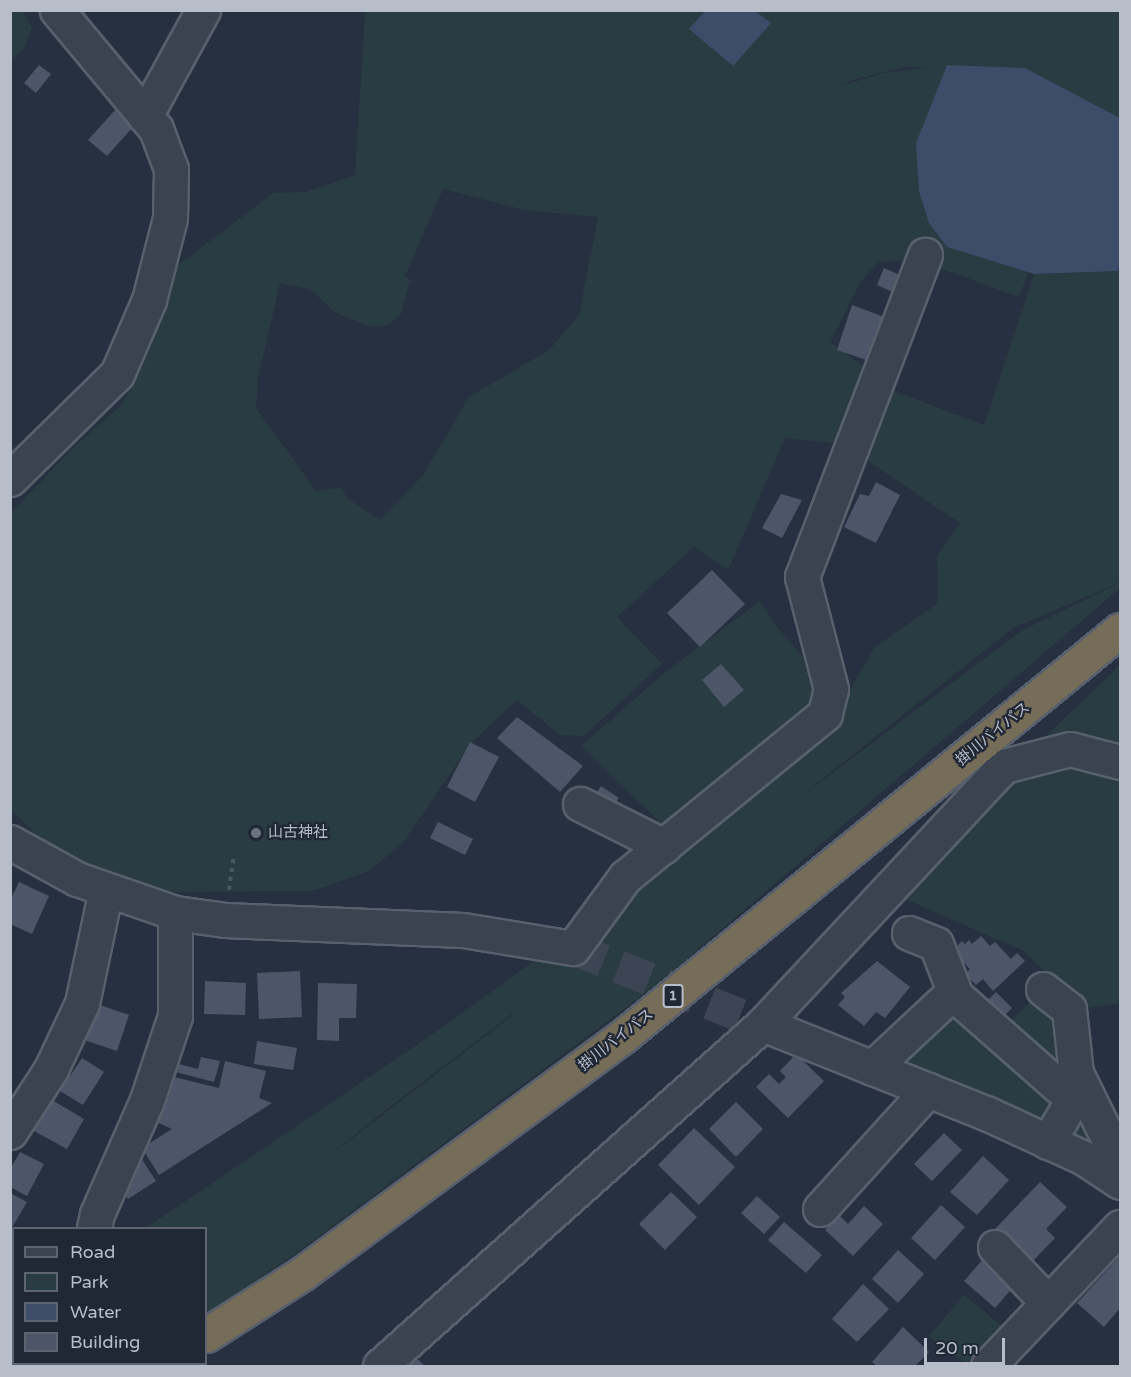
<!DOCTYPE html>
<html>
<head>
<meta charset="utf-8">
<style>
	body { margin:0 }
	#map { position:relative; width:1131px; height:1377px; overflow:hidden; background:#273040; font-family:"Varela Round","Noto Sans JP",sans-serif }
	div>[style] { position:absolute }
	.green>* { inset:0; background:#293c41 }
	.water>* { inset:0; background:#3d4c68 }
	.building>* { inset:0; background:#4d5669 }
	.minor-tunnel>* { height:33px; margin-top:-16.5px; transform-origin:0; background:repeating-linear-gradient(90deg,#3d4555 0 33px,transparent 0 49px) }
	.path>* { height:4px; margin-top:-2px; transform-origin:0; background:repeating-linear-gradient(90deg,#47595e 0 4.5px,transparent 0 9px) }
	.roads { filter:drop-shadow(2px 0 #59606d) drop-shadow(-2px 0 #59606d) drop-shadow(0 2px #59606d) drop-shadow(0 -2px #59606d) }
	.minor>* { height:33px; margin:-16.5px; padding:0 16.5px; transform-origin:16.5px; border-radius:16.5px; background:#3b4250 }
	.highway>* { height:33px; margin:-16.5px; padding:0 16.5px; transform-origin:16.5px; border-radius:16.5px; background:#766d58 }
	.dots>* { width:16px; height:16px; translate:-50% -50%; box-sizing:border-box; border:3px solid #202735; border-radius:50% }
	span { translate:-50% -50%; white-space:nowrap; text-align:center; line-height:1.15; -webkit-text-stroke:4.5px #202735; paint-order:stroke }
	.shield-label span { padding:2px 4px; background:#202735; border:2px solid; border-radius:4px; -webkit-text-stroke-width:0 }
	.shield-label { font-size:14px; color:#b8bdca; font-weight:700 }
	.street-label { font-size:15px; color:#b8bdca }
	.poi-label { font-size:15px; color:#b8bdca }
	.left { translate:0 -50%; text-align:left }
	.frame { position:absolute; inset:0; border:12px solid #b8bdca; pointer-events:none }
	.legend { position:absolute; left:12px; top:1227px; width:195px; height:138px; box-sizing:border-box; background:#202735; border:2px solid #5d6371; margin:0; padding:8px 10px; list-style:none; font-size:18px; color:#b8bdca }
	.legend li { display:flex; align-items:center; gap:12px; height:30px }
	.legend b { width:30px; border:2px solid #5d6371 }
	.scale { position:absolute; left:924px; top:1338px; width:81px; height:27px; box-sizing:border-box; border:3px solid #b8bdca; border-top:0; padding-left:8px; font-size:18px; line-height:21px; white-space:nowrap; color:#b8bdca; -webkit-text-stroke:4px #202735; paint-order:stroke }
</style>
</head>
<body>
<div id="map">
	<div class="green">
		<div style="clip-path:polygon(11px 10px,23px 11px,32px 28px,24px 49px,11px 61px)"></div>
		<div style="clip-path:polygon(evenodd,365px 11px,1120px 11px,1120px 118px,1088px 101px,947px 66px,920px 134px,919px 191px,947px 247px,1029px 272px,1019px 297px,915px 259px,879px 262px,860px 282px,830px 342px,866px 368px,842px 444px,785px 438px,728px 570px,694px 547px,617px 617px,662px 664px,584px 736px,560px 735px,517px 700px,472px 742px,402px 844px,367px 872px,312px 891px,154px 892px,106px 879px,40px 838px,11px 809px,10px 514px,71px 450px,120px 406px,133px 387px,157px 330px,174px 268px,273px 193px,306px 192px,355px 175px,365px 11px,905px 67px,929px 67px,885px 73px,840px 86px,855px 79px,905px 67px,365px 11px,443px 189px,524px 210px,598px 217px,579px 315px,549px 350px,469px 397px,423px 475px,380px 520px,348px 499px,341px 488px,316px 491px,256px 408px,258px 378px,280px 283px,310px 289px,334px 312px,370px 327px,389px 325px,401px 314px,410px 280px,405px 276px,443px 189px)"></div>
		<div style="clip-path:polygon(evenodd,1120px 265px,1120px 588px,659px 983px,303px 1248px,206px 1315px,206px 1228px,146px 1228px,437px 1031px,552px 948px,586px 958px,594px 952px,578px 948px,618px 903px,832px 720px,875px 647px,938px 603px,937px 556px,960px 523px,859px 455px,886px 388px,984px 425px,1034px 274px,1118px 271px,1120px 265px,1119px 583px,1021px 631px,792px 803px,1013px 628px,1119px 583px,1120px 265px,512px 1014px,513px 1015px,316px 1166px,382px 1113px,512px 1014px)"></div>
		<div style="clip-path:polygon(760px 601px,777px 627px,824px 681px,808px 717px,666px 828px,581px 746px,662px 675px)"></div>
		<div style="clip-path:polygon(1120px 665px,1120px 1003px,1082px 1009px,1024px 951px,905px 899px,905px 890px,1000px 780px)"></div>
		<div style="clip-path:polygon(1043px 989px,1119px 1167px,896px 1062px,962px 998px,997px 1035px)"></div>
		<div style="clip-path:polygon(964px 1295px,1008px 1331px,972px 1366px,968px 1366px,929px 1336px)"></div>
		<div style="clip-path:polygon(13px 1351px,14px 1364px,134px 1364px,130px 1366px,11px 1366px,11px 1353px)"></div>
	</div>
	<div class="water">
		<div style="clip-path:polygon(705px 11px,755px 11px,771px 23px,733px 66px,689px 29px)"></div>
		<div style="clip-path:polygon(947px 65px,1025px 68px,1120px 118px,1120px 265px,1118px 271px,1034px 274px,947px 247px,929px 223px,919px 191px,916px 143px)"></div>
	</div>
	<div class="building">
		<div style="clip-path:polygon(39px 65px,51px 74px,36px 93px,24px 83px)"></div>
		<div style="clip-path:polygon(115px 110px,133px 127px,107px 156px,88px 140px)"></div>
		<div style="clip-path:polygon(884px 268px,902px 276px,895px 293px,877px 285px)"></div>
		<div style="clip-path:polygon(852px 305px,887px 318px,872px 362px,837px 350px)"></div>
		<div style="clip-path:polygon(876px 482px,900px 495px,876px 543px,844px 527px,860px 494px,869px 496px)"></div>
		<div style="clip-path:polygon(781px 494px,802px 500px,782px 538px,762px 528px)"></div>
		<div style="clip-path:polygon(712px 570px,745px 604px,700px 647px,667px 613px)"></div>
		<div style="clip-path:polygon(721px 664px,744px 690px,724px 707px,702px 680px)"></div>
		<div style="clip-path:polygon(517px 717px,583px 766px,560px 792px,497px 738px)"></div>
		<div style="clip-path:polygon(470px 742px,499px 757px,475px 802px,447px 787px)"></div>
		<div style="clip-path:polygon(601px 786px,619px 798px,610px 811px,593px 799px)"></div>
		<div style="clip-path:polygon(438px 822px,473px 839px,465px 855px,430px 838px)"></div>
		<div style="clip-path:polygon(19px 882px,49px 896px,32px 934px,10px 924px,10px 901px)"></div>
		<div style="clip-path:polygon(981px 936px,990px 946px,995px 942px,1011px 959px,1017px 953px,1025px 961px,993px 991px,983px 979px,976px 985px,965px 974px,970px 969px,963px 962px,961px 964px,950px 953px,962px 941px,965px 944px,969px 940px,972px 944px)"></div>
		<div style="clip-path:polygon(877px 961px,910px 987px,885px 1018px,876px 1012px,864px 1026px,838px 1005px,845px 997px,841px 993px)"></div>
		<div style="clip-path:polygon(300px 971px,302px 1017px,259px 1019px,257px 973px)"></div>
		<div style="clip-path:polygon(205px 981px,246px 983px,245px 1015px,204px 1014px)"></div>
		<div style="clip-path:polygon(318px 983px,357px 984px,356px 1018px,339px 1018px,339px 1041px,317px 1040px)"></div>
		<div style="clip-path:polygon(996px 992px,1012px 1008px,999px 1021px,983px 1005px)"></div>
		<div style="clip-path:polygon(97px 1004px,129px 1015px,117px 1051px,84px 1040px)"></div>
		<div style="clip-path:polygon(257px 1041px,297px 1048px,293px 1070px,254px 1064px)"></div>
		<div style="clip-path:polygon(796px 1054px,824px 1081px,788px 1118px,756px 1087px,769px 1074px,779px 1084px,786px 1077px,780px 1071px)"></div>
		<div style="clip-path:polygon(201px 1057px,220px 1061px,214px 1082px,172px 1071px,175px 1063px,198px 1069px)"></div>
		<div style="clip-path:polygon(82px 1058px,104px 1072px,83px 1105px,60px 1091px)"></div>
		<div style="clip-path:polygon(225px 1061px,266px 1071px,259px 1098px,272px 1103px,159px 1175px,142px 1148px,172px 1129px,147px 1118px,170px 1076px,219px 1088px)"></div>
		<div style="clip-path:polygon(52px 1100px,84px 1119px,67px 1149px,34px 1131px)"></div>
		<div style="clip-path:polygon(736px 1102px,763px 1129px,736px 1157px,709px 1129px)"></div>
		<div style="clip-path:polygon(694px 1128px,735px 1167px,699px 1205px,658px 1165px)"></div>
		<div style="clip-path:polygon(944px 1133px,962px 1150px,932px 1181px,914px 1164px)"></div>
		<div style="clip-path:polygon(20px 1152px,44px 1164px,27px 1196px,10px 1187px,10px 1169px)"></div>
		<div style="clip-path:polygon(983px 1156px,1009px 1180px,977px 1215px,950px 1192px)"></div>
		<div style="clip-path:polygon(141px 1158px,156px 1181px,128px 1199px,118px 1184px,135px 1173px,130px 1165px)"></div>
		<div style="clip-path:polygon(1040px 1182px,1067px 1207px,1046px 1229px,1055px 1238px,1030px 1264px,994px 1230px)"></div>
		<div style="clip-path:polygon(671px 1192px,697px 1217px,665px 1250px,639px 1224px)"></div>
		<div style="clip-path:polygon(10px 1193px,27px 1202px,10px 1231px)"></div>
		<div style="clip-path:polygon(757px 1196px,780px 1217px,764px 1234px,741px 1213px)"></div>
		<div style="clip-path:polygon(941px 1205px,965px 1227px,935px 1260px,911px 1238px)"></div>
		<div style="clip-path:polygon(864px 1206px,883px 1224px,853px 1256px,825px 1230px,839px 1215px,848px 1224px)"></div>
		<div style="clip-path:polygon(784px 1222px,822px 1255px,806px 1273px,768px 1240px)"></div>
		<div style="clip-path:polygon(898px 1250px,924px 1274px,898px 1303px,872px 1279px)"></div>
		<div style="clip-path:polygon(1120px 1256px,1120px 1308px,1104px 1327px,1077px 1303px)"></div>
		<div style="clip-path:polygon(984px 1258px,1015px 1285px,995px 1308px,964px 1281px)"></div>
		<div style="clip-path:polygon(863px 1284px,889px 1309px,857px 1342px,832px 1319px)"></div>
		<div style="clip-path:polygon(903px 1327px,929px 1352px,915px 1366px,877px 1366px,872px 1362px)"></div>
		<div style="clip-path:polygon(404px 1347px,425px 1366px,386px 1366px)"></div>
	</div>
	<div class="minor-tunnel">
		<div style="left:573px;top:948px;width:205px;rotate:21.8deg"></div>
		<div style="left:68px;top:1366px;width:2px;rotate:-90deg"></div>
	</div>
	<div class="path">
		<div style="left:229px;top:890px;width:36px;rotate:-82deg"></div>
	</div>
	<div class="roads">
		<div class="minor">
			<div style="left:145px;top:116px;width:121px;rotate:-61.3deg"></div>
			<div style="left:10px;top:479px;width:150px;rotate:-44.5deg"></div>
			<div style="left:117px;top:374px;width:81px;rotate:-66.6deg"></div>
			<div style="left:149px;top:300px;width:85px;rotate:-75.6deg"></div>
			<div style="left:170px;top:218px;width:49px;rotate:-88.8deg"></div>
			<div style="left:171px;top:169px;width:43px;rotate:-110.6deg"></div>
			<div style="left:156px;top:129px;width:155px;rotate:-129.8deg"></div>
			<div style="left:580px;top:804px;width:94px;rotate:26.6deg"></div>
			<div style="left:10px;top:842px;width:77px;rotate:28.9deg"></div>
			<div style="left:77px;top:879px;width:104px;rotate:19.1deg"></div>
			<div style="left:175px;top:913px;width:50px;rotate:8deg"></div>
			<div style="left:225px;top:920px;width:238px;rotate:2.4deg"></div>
			<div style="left:463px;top:930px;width:111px;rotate:9.3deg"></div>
			<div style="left:573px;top:948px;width:88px;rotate:-53.8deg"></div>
			<div style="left:625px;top:877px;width:258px;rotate:-39.2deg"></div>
			<div style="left:825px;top:714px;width:26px;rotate:-77deg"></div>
			<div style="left:831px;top:689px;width:116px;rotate:-104.5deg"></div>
			<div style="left:802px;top:577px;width:345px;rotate:-69.1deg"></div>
			<div style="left:909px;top:933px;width:29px;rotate:22deg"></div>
			<div style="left:936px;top:944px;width:56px;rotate:69deg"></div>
			<div style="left:1043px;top:989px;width:33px;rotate:38deg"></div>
			<div style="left:1069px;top:1009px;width:64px;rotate:83.8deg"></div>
			<div style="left:1076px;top:1073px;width:100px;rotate:63.9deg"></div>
			<div style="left:763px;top:1024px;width:240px;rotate:21.8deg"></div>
			<div style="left:986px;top:1113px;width:108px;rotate:24.7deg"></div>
			<div style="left:1084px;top:1158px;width:43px;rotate:33.7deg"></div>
			<div style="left:872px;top:1068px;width:104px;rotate:-43.1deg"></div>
			<div style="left:948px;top:997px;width:8px;rotate:-7deg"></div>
			<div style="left:956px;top:996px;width:156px;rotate:41.4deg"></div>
			<div style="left:1073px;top:1099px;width:50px;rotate:120.2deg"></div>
			<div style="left:10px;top:1132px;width:75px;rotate:-56.9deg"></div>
			<div style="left:51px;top:1069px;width:73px;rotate:-64.8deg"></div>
			<div style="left:82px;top:1003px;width:116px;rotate:-78.1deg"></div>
			<div style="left:820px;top:1209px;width:161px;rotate:-47.8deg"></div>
			<div style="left:94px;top:1228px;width:14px;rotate:-78deg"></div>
			<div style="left:97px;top:1214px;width:124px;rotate:-66.3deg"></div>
			<div style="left:147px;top:1100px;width:89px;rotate:-71.6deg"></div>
			<div style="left:175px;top:1016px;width:103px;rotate:-90deg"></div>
			<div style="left:995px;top:1247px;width:77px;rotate:46.6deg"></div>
			<div style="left:380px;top:1366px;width:513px;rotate:-41.76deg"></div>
			<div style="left:763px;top:1024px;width:353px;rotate:-47deg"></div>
			<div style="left:1004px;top:766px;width:68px;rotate:-14.4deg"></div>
			<div style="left:1070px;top:749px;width:52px;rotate:14.6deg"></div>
			<div style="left:988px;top:1366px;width:192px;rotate:-46.5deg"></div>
		</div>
		<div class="highway">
			<div style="left:206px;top:1335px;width:115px;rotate:-32.6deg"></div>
			<div style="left:303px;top:1273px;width:397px;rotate:-36.5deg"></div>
			<div style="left:622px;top:1037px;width:643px;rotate:-39.26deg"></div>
			<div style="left:156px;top:1366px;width:5px;rotate:-22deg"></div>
		</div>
	</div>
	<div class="dots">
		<div style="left:256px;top:833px;background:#6b7280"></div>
	</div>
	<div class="shield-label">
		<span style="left:673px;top:996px">1</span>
	</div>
	<div class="street-label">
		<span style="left:993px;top:734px;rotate:-39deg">掛川バイパス</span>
		<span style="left:616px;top:1040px;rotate:-38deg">掛川バイパス</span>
	</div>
	<div class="poi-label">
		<span class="left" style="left:268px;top:833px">山古神社</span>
	</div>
	<div class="frame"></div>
	<ul class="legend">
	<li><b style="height:8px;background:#3b4250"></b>Road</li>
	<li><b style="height:16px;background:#293c41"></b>Park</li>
	<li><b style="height:16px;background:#3d4c68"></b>Water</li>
	<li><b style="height:16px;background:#4d5669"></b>Building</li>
	</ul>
	<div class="scale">20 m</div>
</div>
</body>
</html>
